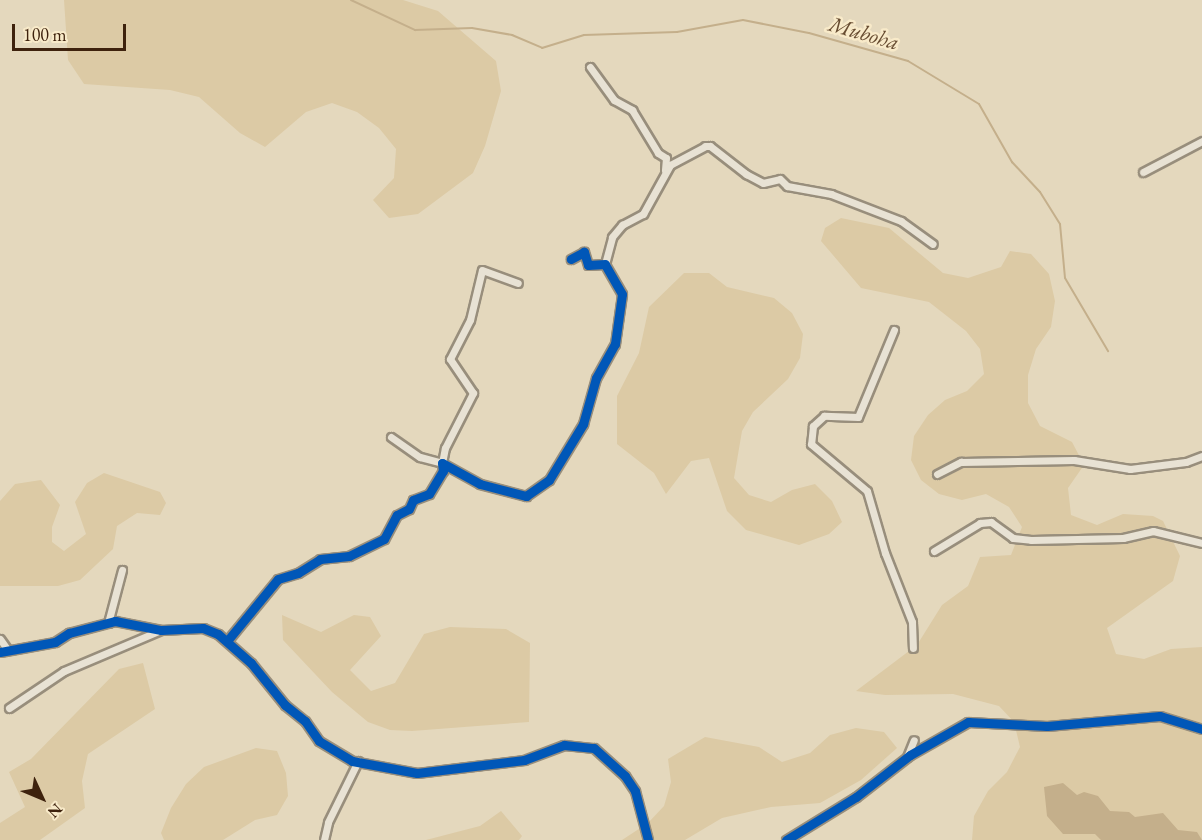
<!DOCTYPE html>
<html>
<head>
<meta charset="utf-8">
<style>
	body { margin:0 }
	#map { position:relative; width:1202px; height:840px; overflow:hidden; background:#e4d8bd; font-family:"EB Garamond",serif }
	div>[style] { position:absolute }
	.green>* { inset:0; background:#dccaa5 }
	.water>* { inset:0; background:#c4af8b }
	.stream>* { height:2px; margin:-1px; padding:0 1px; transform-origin:1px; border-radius:1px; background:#c4af8b }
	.roads { filter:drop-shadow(2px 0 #988e7c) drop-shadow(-2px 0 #988e7c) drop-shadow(0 2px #988e7c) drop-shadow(0 -2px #988e7c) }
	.street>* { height:7px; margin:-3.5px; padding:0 3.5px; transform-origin:3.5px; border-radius:3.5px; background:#e8e2d4 }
	.cycleway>* { height:9px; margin:-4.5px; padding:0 4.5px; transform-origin:4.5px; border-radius:4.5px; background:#0057b8 }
	span { translate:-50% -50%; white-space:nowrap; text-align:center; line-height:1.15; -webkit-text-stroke:5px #f8eac9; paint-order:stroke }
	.water-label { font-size:22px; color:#684d32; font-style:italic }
	.north { position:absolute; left:12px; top:768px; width:60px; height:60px; -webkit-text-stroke:4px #f8eac9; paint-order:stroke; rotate:134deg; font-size:16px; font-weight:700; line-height:24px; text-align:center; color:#3e220d }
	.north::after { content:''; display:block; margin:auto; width:21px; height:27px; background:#3e220d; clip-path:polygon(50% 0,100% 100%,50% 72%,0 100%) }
	.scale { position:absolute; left:12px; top:24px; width:114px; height:27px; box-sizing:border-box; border:3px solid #3e220d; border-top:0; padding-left:8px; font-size:18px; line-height:21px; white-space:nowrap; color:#3e220d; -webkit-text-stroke:4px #f8eac9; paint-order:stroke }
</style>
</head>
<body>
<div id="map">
	<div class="green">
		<div style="clip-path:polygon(64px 0,403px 0,438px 11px,496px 61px,501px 91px,485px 146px,473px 173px,418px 214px,389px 218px,373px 200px,394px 178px,396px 149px,379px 128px,357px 112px,332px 103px,306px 112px,265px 147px,240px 133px,199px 97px,170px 90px,84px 84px,68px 60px)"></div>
		<div style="clip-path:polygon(841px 218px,889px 228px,943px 273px,968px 278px,1001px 267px,1010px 251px,1031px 254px,1049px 274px,1055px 301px,1051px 327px,1036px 349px,1028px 375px,1028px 403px,1040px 426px,1072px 442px,1084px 465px,1068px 488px,1071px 515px,1097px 525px,1123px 514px,1153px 516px,1163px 521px,1180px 556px,1173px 581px,1107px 628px,1116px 654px,1144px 659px,1171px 649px,1202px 647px,1202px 840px,972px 840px,974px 816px,988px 791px,1007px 772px,1020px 747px,1014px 722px,999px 706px,953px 694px,885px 695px,856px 691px,917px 645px,942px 605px,968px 586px,980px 557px,1011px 555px,1022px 527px,1009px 507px,986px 494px,962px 500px,939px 494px,921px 480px,911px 460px,914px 436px,928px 415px,945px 400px,967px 391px,984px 374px,980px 349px,966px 331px,929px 302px,861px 288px,821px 241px,825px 228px)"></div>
		<div style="clip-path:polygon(684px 273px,709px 273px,727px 287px,774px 298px,792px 313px,803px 334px,800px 358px,788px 379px,753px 412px,742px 431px,734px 478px,749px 495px,771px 502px,792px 490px,815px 484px,832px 501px,842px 522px,829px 534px,799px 545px,746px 530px,727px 511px,709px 458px,691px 461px,666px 494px,654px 473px,617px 444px,617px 396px,639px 353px,649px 307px)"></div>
		<div style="clip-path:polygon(104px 473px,160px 492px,166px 503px,160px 515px,137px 513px,117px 526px,113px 549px,80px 580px,58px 586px,0 586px,0 501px,15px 484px,41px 480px,60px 505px,52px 527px,52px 542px,64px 551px,86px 534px,75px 502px,87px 483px)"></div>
		<div style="clip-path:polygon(282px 615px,321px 632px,354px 615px,370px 617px,381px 636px,350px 670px,371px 691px,395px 683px,424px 634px,450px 627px,506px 629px,530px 643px,529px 722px,412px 731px,390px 730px,368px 722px,332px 692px,283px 640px)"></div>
		<div style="clip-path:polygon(143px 663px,155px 709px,88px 754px,82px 781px,85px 808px,40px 840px,0 840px,0 823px,25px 807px,9px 772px,31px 759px,119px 669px)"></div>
		<div style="clip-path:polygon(856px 728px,884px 732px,897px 748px,861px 780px,820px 803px,771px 807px,722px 818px,685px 840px,622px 840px,648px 823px,664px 806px,671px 782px,668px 759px,705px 737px,759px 747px,782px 762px,810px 753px,830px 735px)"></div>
		<div style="clip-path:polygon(256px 748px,277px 751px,286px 773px,288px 796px,277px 815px,255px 820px,223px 840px,164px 840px,161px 833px,171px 808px,186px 784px,204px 767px)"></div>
		<div style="clip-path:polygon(501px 811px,522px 836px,519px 840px,426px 840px,480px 826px)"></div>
	</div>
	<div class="water">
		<div style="clip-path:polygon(1063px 783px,1077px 795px,1084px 792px,1098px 796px,1110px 811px,1129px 812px,1135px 817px,1163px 813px,1178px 830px,1197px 832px,1202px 840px,1101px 840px,1095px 834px,1063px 834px,1047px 816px,1044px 787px)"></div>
	</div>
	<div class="stream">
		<div style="left:351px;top:0;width:71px;rotate:25.1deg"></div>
		<div style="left:415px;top:30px;width:57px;rotate:-2deg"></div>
		<div style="left:472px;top:28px;width:41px;rotate:9.9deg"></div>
		<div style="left:512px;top:35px;width:33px;rotate:23deg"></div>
		<div style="left:542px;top:48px;width:44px;rotate:-17.2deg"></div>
		<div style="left:584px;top:35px;width:93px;rotate:-1.8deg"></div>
		<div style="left:677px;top:32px;width:67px;rotate:-10.3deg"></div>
		<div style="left:743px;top:20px;width:67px;rotate:11.1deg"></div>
		<div style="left:809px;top:33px;width:103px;rotate:15.8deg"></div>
		<div style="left:908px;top:61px;width:83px;rotate:31.2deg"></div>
		<div style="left:979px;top:104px;width:67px;rotate:60.4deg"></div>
		<div style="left:1012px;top:162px;width:41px;rotate:47deg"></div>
		<div style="left:1040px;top:192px;width:38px;rotate:58deg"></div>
		<div style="left:1060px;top:224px;width:54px;rotate:84.7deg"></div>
		<div style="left:1065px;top:278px;width:85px;rotate:59.5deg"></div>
	</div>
	<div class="roads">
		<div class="street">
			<div style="left:590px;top:67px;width:41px;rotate:54deg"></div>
			<div style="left:614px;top:100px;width:21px;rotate:29deg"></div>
			<div style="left:632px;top:110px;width:50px;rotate:58.8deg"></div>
			<div style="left:658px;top:153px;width:9px;rotate:32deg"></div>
			<div style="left:666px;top:158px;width:12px;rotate:95deg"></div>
			<div style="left:1143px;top:172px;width:67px;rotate:-27.7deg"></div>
			<div style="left:605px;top:264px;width:28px;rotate:-75deg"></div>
			<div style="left:612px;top:237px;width:16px;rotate:-50deg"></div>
			<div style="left:622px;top:225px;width:24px;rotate:-28deg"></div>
			<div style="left:643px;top:214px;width:56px;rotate:-61.1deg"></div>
			<div style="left:670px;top:165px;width:40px;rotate:-28deg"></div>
			<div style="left:705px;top:146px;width:5px"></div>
			<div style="left:710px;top:146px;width:46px;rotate:37.9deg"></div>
			<div style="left:746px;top:174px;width:19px;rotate:28deg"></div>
			<div style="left:763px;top:183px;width:17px;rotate:-13deg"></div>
			<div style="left:780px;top:179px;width:10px;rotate:45deg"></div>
			<div style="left:787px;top:186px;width:45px;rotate:10.3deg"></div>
			<div style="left:831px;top:194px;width:75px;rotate:21.1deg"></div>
			<div style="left:901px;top:221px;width:39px;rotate:36deg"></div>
			<div style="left:894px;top:330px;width:94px;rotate:112.5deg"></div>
			<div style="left:858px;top:417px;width:34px;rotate:-178deg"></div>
			<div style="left:824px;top:416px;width:15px;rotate:138deg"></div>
			<div style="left:813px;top:426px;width:18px;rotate:96deg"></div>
			<div style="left:811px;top:444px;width:73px;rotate:40deg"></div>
			<div style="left:867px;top:491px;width:65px;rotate:73.8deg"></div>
			<div style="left:885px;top:553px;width:74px;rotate:68.6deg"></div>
			<div style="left:912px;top:622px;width:26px;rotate:88deg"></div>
			<div style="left:391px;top:437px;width:35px;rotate:35deg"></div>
			<div style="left:420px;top:457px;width:23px;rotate:15deg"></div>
			<div style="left:442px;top:463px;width:15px;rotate:-79deg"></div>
			<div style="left:445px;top:448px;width:62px;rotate:-63deg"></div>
			<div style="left:473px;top:393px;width:41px;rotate:-124.1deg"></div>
			<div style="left:450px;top:359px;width:44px;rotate:-62.9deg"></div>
			<div style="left:470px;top:320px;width:51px;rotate:-76.5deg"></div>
			<div style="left:482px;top:270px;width:38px;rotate:20deg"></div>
			<div style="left:937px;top:474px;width:27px;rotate:-27deg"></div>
			<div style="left:961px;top:462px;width:113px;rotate:-1deg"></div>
			<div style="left:1074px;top:460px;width:57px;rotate:9.1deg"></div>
			<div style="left:1130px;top:469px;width:56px;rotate:-7.1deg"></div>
			<div style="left:1186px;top:462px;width:17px;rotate:-21deg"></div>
			<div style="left:934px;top:551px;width:54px;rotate:-31.3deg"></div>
			<div style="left:980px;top:523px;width:11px;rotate:-5deg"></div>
			<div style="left:991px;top:522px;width:27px;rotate:36deg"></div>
			<div style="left:1013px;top:538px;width:18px;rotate:6deg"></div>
			<div style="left:1031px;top:540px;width:92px;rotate:-1.2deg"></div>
			<div style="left:1123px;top:538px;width:31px;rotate:-13deg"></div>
			<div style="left:1153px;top:531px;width:50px;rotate:13.8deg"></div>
			<div style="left:108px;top:623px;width:55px;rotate:-75.2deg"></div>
			<div style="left:0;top:639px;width:12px;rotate:55deg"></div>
			<div style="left:227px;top:641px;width:80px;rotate:-50.6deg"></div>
			<div style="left:278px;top:579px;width:21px;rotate:-17deg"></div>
			<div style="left:298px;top:573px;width:26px;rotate:-32deg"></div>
			<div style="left:320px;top:559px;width:29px;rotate:-6deg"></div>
			<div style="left:349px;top:556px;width:39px;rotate:-26deg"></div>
			<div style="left:384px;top:539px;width:27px;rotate:-62deg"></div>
			<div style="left:397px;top:515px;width:13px;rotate:-27deg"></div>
			<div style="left:409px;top:509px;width:10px;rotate:-66deg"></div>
			<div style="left:413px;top:500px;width:17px;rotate:-21deg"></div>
			<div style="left:429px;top:494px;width:27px;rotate:-59deg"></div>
			<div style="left:443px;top:471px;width:8px;rotate:-97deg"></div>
			<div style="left:442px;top:463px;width:43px;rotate:28.9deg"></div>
			<div style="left:480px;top:484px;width:48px;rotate:14.6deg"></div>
			<div style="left:526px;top:496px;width:28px;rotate:-35deg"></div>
			<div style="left:549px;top:480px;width:66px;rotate:-58.7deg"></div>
			<div style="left:583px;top:424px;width:48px;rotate:-74.2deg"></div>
			<div style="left:596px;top:378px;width:39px;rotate:-61deg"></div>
			<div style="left:615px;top:344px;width:50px;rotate:-82deg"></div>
			<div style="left:622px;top:294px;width:34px;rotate:-120deg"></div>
			<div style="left:605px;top:264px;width:17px;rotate:177deg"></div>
			<div style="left:588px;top:265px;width:14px;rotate:-107deg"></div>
			<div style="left:584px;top:252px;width:15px;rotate:152deg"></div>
			<div style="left:0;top:652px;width:56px;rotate:-10.3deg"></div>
			<div style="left:55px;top:642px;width:17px;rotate:-33deg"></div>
			<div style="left:69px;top:633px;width:48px;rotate:-14.6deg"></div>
			<div style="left:115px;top:621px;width:47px;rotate:11.1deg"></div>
			<div style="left:161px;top:630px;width:42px;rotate:-2.7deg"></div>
			<div style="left:203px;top:628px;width:16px;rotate:22deg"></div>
			<div style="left:218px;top:634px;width:44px;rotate:41.3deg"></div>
			<div style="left:251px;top:663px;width:54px;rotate:51deg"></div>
			<div style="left:285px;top:705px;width:26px;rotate:39deg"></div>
			<div style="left:305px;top:721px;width:24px;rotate:55deg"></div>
			<div style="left:319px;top:741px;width:39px;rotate:31deg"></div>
			<div style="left:352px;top:761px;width:66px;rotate:10.5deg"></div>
			<div style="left:417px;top:773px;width:108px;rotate:-6.9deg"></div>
			<div style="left:524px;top:760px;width:43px;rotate:-20.6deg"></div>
			<div style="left:564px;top:745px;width:30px;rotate:6deg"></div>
			<div style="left:594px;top:748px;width:42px;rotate:42.1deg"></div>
			<div style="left:625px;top:776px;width:18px;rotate:56deg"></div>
			<div style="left:635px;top:791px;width:51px;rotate:75.1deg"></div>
			<div style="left:9px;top:708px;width:66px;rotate:-33.9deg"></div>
			<div style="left:64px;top:671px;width:105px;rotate:-22.9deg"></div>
			<div style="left:907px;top:757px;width:18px;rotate:-68deg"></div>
			<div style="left:324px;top:840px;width:18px;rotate:-77deg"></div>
			<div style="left:328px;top:822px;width:68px;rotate:-63.8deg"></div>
			<div style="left:786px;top:840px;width:82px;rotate:-31.6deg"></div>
			<div style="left:856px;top:797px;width:68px;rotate:-37.9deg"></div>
			<div style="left:910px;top:755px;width:67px;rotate:-29.6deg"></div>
			<div style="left:968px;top:722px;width:79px;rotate:2.9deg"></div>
			<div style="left:1047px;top:726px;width:113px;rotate:-5.1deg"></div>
			<div style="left:1160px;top:716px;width:44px;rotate:17.2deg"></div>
		</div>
	</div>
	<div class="cycleway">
		<div style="left:227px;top:641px;width:80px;rotate:-50.6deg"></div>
		<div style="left:278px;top:579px;width:21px;rotate:-17deg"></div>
		<div style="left:298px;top:573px;width:26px;rotate:-32deg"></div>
		<div style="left:320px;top:559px;width:29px;rotate:-6deg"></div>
		<div style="left:349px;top:556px;width:39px;rotate:-26deg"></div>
		<div style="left:384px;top:539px;width:27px;rotate:-62deg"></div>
		<div style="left:397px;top:515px;width:13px;rotate:-27deg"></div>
		<div style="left:409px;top:509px;width:10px;rotate:-66deg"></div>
		<div style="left:413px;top:500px;width:17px;rotate:-21deg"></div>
		<div style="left:429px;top:494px;width:27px;rotate:-59deg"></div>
		<div style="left:443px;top:471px;width:8px;rotate:-97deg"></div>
		<div style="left:442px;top:463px;width:43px;rotate:28.9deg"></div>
		<div style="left:480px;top:484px;width:48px;rotate:14.6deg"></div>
		<div style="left:526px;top:496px;width:28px;rotate:-35deg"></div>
		<div style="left:549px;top:480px;width:66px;rotate:-58.7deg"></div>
		<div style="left:583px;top:424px;width:48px;rotate:-74.2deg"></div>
		<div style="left:596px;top:378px;width:39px;rotate:-61deg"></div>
		<div style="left:615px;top:344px;width:50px;rotate:-82deg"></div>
		<div style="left:622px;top:294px;width:34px;rotate:-120deg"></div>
		<div style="left:605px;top:264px;width:17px;rotate:177deg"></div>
		<div style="left:588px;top:265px;width:14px;rotate:-107deg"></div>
		<div style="left:584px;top:252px;width:15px;rotate:152deg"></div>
		<div style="left:0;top:652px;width:56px;rotate:-10.3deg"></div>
		<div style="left:55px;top:642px;width:17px;rotate:-33deg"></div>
		<div style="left:69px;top:633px;width:48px;rotate:-14.6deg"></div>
		<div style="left:115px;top:621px;width:47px;rotate:11.1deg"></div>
		<div style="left:161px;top:630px;width:42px;rotate:-2.7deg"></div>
		<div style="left:203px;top:628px;width:16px;rotate:22deg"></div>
		<div style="left:218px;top:634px;width:44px;rotate:41.3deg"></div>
		<div style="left:251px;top:663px;width:54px;rotate:51deg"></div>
		<div style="left:285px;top:705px;width:26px;rotate:39deg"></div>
		<div style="left:305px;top:721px;width:24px;rotate:55deg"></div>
		<div style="left:319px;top:741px;width:39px;rotate:31deg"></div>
		<div style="left:352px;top:761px;width:66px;rotate:10.5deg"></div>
		<div style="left:417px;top:773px;width:108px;rotate:-6.9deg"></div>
		<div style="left:524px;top:760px;width:43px;rotate:-20.6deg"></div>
		<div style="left:564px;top:745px;width:30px;rotate:6deg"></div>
		<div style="left:594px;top:748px;width:42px;rotate:42.1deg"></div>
		<div style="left:625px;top:776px;width:18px;rotate:56deg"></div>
		<div style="left:635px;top:791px;width:51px;rotate:75.1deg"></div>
		<div style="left:786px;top:840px;width:82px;rotate:-31.6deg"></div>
		<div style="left:856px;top:797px;width:68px;rotate:-37.9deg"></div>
		<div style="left:910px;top:755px;width:67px;rotate:-29.6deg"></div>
		<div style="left:968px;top:722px;width:79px;rotate:2.9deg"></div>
		<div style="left:1047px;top:726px;width:113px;rotate:-5.1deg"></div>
		<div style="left:1160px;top:716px;width:44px;rotate:17.2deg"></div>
	</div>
	<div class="water-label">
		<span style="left:864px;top:33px;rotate:16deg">Muboha</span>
	</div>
	<div class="north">N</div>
	<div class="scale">100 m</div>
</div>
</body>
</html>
